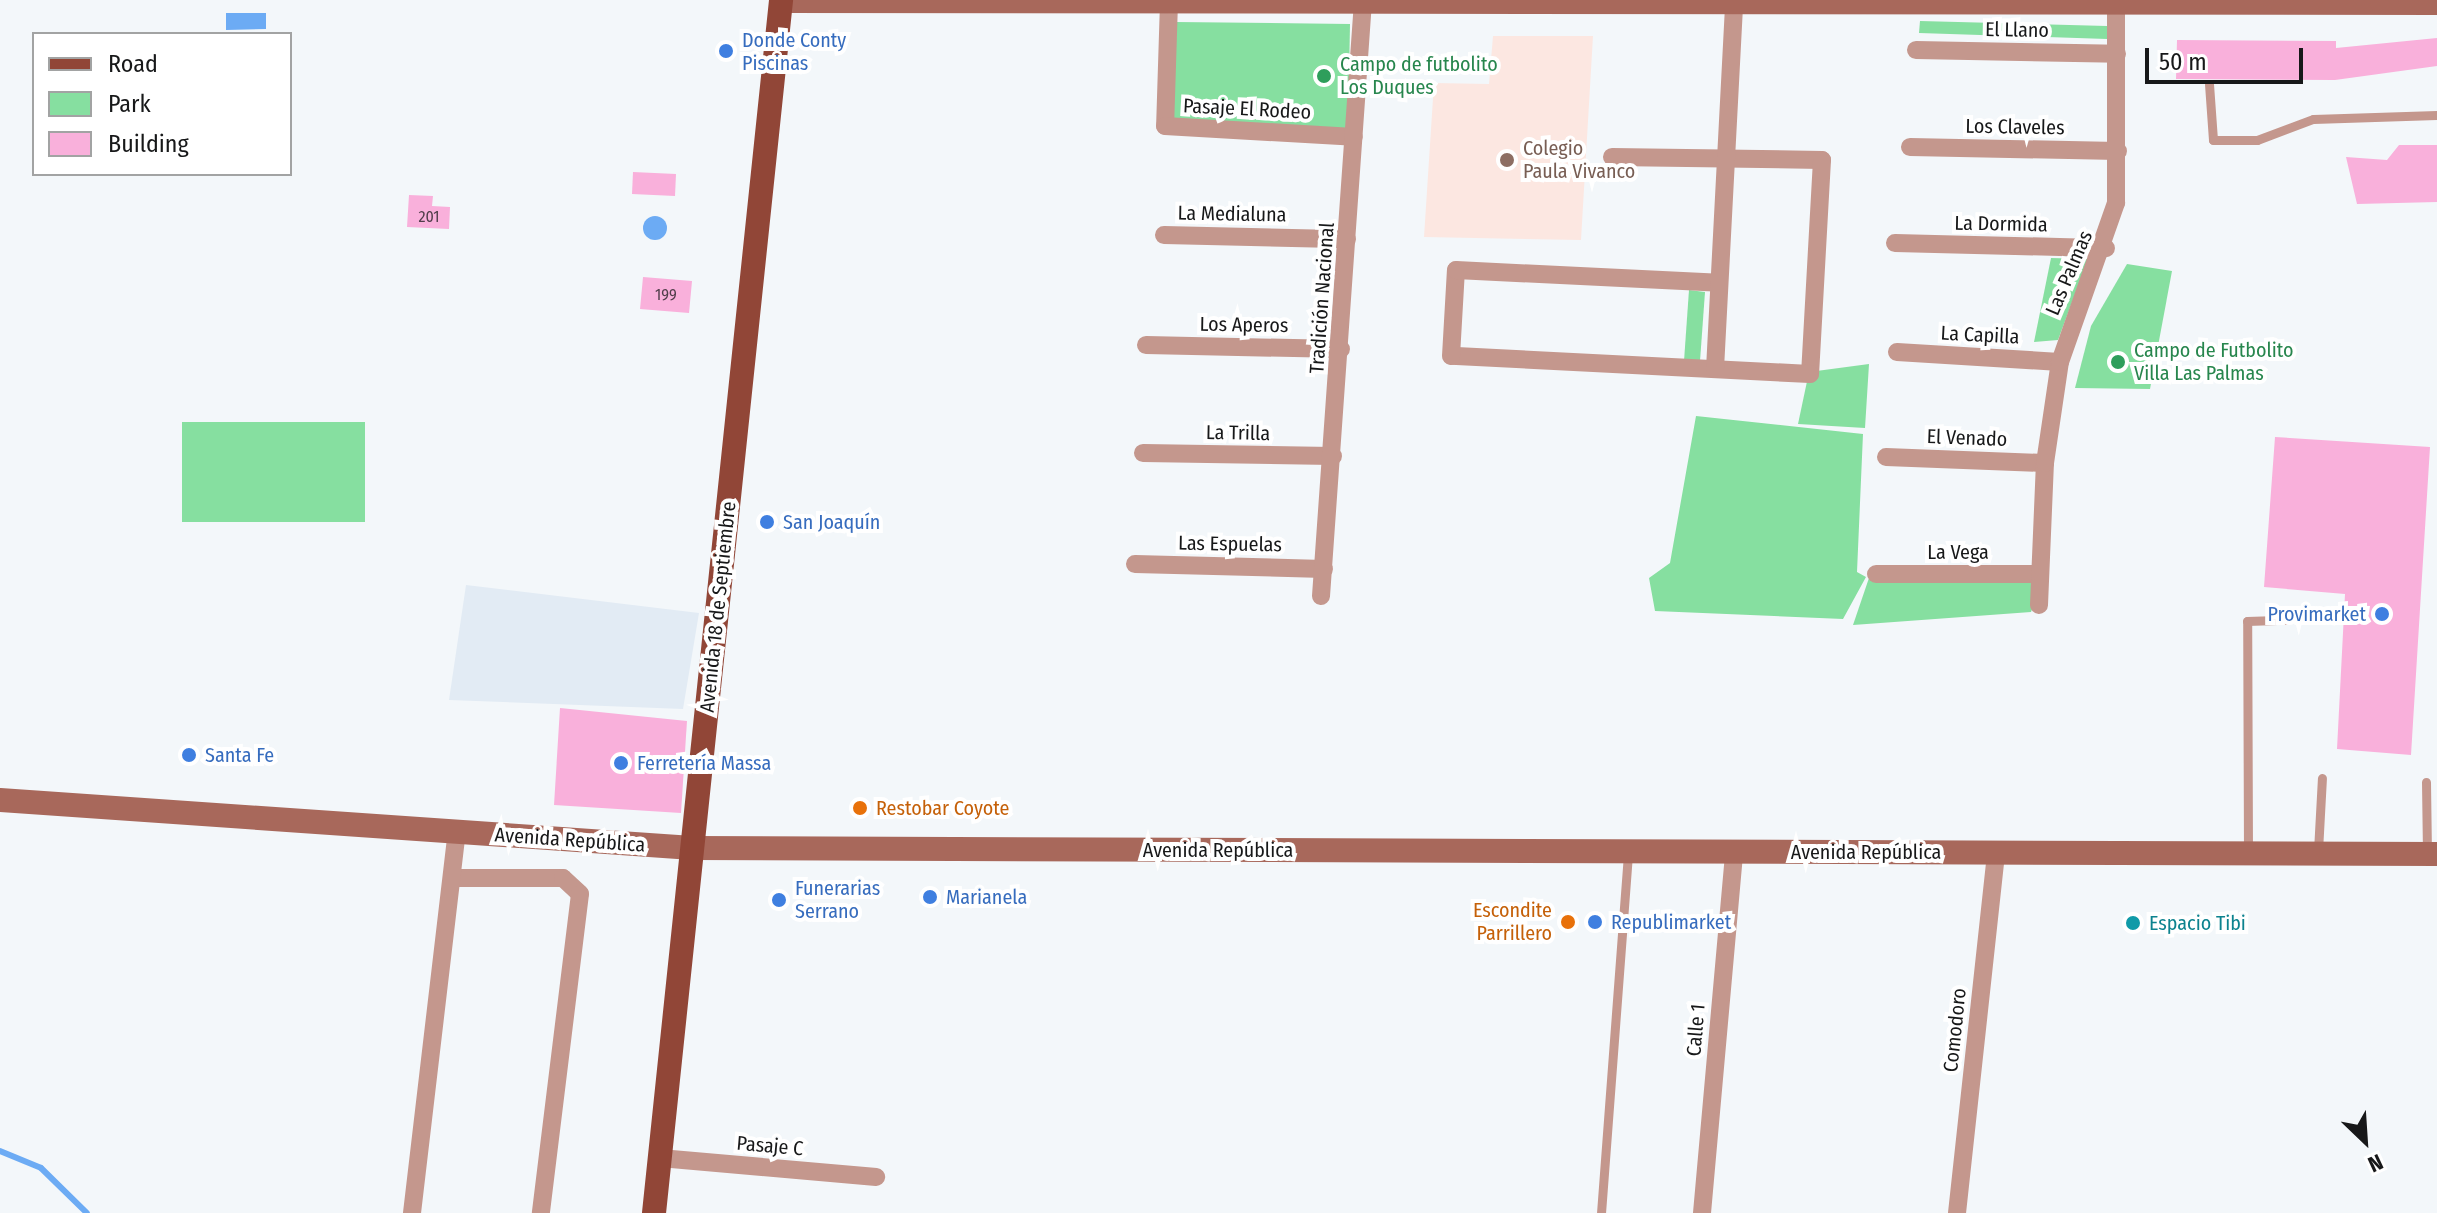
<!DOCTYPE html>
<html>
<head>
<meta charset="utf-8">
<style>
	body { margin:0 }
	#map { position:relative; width:2437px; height:1213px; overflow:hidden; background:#f3f7fa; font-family:"Fira Sans Condensed",sans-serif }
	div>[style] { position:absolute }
	.built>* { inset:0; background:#e2ebf4 }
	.education>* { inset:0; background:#fce7e1 }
	.green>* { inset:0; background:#86dfa0 }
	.water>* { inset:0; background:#6cabf4 }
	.round { border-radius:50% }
	.stream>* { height:6px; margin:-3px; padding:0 3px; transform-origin:3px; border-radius:3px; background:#6cabf4 }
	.building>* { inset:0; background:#f9b0db }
	.lane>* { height:9px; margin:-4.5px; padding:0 4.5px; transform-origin:4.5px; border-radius:4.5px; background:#c4978d }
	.street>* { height:18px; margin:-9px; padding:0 9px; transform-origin:9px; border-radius:9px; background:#c4978d }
	.secondary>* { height:24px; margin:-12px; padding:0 12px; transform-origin:12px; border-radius:12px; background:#a8685b }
	.primary>* { height:24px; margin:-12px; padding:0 12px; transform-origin:12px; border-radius:12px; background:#914637 }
	.dots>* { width:22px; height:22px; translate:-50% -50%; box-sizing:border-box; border:4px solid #fff; border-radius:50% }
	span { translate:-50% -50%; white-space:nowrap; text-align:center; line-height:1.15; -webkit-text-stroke:8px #fff; paint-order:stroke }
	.number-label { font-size:16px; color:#503e4a }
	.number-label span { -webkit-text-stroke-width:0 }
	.street-label { font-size:20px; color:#171819 }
	.shop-label { font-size:20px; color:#366cbe }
	.left { translate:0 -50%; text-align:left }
	.right { translate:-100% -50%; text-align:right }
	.leisure-label { font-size:20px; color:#27864d }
	.education-label { font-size:20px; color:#785e54 }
	.food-label { font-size:20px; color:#c56008 }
	.culture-label { font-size:20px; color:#0d838f }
	.legend { position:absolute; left:32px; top:32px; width:260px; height:144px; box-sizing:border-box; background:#fff; border:2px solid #a2a3a3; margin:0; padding:10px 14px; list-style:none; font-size:24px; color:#171819 }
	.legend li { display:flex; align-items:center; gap:16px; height:40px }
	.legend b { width:40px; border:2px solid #a2a3a3 }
	.north { position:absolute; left:2325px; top:1101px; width:80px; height:80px; -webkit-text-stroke:6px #fff; paint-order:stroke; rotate:155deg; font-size:22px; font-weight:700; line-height:32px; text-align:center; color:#171819 }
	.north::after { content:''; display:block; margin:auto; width:28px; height:36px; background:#171819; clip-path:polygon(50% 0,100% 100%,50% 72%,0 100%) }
	.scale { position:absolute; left:2145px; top:48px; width:158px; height:36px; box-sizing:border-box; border:4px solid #171819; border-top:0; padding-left:10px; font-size:24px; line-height:28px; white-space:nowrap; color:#171819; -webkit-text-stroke:6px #fff; paint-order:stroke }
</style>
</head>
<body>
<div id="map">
	<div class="built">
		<div style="clip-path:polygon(466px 585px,699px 613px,683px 709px,449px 700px)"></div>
	</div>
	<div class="education">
		<div style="clip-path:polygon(1493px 36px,1593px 36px,1581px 240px,1424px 237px,1434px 83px,1489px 84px)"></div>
	</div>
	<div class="green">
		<div style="clip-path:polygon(1920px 21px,2107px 26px,2107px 39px,1919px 33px)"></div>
		<div style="clip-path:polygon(1176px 22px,1350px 24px,1348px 130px,1173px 123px)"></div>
		<div style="clip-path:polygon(2051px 258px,2088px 259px,2058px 340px,2034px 342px)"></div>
		<div style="clip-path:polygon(2127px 264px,2172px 271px,2150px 389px,2075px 388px,2091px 326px)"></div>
		<div style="clip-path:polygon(1689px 290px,1705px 292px,1700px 361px,1684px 361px)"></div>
		<div style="clip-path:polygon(1869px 364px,1865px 428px,1798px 424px,1809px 372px)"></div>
		<div style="clip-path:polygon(1696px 416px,1863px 434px,1857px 572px,1866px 577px,1843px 619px,1655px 611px,1649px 578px,1670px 563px)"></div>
		<div style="clip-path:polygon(182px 422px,365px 422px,365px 522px,182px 522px)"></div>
		<div style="clip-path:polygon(1870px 575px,2031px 577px,2037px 597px,2031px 612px,1853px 625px)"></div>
	</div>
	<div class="water">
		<div style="clip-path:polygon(226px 13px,266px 13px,266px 29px,226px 30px)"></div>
		<div class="round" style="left:643px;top:216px;width:24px;height:24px"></div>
	</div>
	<div class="stream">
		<div style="left:0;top:1151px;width:44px;rotate:22.5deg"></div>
		<div style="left:41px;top:1168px;width:64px;rotate:44.4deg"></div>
	</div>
	<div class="building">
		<div style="clip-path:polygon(2437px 38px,2437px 66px,2335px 80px,2176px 79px,2177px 40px,2336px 41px,2336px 48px)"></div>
		<div style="clip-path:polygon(2399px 145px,2437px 145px,2437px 202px,2357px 204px,2346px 157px,2387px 160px)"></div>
		<div style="clip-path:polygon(633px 172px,676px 174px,675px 196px,632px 194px)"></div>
		<div style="clip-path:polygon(409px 195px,433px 196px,432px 206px,450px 207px,449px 229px,407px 227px)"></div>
		<div style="clip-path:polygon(643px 277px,692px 281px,689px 313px,640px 309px)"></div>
		<div style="clip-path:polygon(2275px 437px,2430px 447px,2411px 755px,2337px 749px,2345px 594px,2264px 587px)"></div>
		<div style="clip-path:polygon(560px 708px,687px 721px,681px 813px,554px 805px)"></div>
	</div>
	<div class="lane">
		<div style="left:2209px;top:84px;width:56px;rotate:85.9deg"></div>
		<div style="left:2213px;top:140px;width:44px"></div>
		<div style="left:2257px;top:140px;width:60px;rotate:-20.6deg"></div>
		<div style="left:2313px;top:119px;width:124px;rotate:-1.8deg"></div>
		<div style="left:2426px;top:782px;width:72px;rotate:89.2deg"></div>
		<div style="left:2318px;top:851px;width:73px;rotate:-86.9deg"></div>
		<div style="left:2248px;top:853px;width:232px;rotate:-90.2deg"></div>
		<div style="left:2247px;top:621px;width:38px;rotate:-2deg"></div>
		<div style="left:1601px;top:1213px;width:361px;rotate:-85.7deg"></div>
	</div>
	<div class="street">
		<div style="left:1169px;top:2px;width:124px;rotate:91.8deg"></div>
		<div style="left:1165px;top:126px;width:189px;rotate:3.3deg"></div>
		<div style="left:1916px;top:50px;width:201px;rotate:1.1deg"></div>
		<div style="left:1910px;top:147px;width:208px;rotate:1.1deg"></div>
		<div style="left:1612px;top:157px;width:210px;rotate:0.8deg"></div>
		<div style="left:1822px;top:160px;width:214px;rotate:93.2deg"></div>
		<div style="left:1810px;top:374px;width:359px;rotate:-177.1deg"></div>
		<div style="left:1451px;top:356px;width:86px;rotate:-86.7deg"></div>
		<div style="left:1456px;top:270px;width:263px;rotate:2.8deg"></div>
		<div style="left:1164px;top:235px;width:183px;rotate:1.3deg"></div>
		<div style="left:1895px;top:243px;width:211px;rotate:1.4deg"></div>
		<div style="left:1146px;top:345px;width:195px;rotate:1.2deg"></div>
		<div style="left:1897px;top:352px;width:163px;rotate:3.5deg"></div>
		<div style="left:1715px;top:369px;width:366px;rotate:-87deg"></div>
		<div style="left:1143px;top:453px;width:190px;rotate:0.9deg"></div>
		<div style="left:1886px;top:457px;width:159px;rotate:2.2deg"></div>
		<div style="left:1135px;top:564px;width:189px;rotate:1.5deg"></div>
		<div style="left:1876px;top:574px;width:164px"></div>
		<div style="left:1321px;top:596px;width:595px;rotate:-85.96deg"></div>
		<div style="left:2039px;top:605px;width:142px;rotate:-87.6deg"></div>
		<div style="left:2045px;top:463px;width:102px;rotate:-81.6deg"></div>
		<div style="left:2060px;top:362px;width:169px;rotate:-70.6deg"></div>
		<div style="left:2116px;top:203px;width:199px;rotate:-90deg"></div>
		<div style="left:455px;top:878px;width:108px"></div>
		<div style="left:563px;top:878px;width:23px;rotate:43deg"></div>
		<div style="left:580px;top:894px;width:321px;rotate:97deg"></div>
		<div style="left:660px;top:1158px;width:217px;rotate:5deg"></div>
		<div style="left:412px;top:1213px;width:384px;rotate:-83.3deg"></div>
		<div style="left:1702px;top:1213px;width:362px;rotate:-84.9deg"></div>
		<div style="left:1957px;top:1213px;width:363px;rotate:-83.8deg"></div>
	</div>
	<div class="secondary">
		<div style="left:781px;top:1px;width:1656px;rotate:0.07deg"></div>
		<div style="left:0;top:800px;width:694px;rotate:3.97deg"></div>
		<div style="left:692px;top:848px;width:1745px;rotate:0.2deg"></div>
	</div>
	<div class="primary">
		<div style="left:654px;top:1213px;width:1220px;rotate:-84.02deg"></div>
	</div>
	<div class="dots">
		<div style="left:726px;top:51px;background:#3f7fe0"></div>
		<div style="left:1324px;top:76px;background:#2e9e5b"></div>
		<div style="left:1507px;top:160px;background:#8d6e63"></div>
		<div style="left:2118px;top:362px;background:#2e9e5b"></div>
		<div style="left:767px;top:522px;background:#3f7fe0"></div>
		<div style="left:2382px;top:614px;background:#3f7fe0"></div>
		<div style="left:189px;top:755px;background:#3f7fe0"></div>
		<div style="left:621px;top:763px;background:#3f7fe0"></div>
		<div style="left:860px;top:808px;background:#e8710a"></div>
		<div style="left:930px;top:897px;background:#3f7fe0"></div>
		<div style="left:779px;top:900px;background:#3f7fe0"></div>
		<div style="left:1568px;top:922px;background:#e8710a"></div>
		<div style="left:1595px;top:922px;background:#3f7fe0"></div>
		<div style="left:2133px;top:923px;background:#0f9aa8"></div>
	</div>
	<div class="number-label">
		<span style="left:429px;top:217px">201</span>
		<span style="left:666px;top:295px">199</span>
	</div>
	<div class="street-label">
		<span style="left:2017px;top:30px;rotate:1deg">El Llano</span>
		<span style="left:1247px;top:109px;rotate:3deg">Pasaje El Rodeo</span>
		<span style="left:2015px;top:127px;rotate:1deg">Los Claveles</span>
		<span style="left:1232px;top:214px;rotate:1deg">La Medialuna</span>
		<span style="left:2001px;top:224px;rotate:1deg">La Dormida</span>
		<span style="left:2069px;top:273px;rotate:-67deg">Las Palmas</span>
		<span style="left:1322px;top:298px;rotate:-86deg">Tradición Nacional</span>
		<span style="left:1244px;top:325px;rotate:1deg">Los Aperos</span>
		<span style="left:1980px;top:335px;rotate:3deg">La Capilla</span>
		<span style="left:1238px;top:433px;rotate:1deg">La Trilla</span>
		<span style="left:1967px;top:438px;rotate:2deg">El Venado</span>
		<span style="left:1230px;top:544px;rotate:1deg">Las Espuelas</span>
		<span style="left:1958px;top:552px">La Vega</span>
		<span style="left:718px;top:607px;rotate:-84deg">Avenida 18 de Septiembre</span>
		<span style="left:570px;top:840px;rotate:4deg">Avenida República</span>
		<span style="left:1218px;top:850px">Avenida República</span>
		<span style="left:1866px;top:852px">Avenida República</span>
		<span style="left:1696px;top:1030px;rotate:-85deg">Calle 1</span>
		<span style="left:1955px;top:1030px;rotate:-84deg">Comodoro</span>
		<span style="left:770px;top:1146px;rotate:5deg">Pasaje C</span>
	</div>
	<div class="shop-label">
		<span class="left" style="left:742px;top:52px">Donde Conty<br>Piscinas</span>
		<span class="left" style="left:783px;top:522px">San Joaquín</span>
		<span class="right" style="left:2366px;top:614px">Provimarket</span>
		<span class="left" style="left:205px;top:755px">Santa Fe</span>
		<span class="left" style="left:637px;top:763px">Ferretería Massa</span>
		<span class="left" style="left:795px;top:900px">Funerarias<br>Serrano</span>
		<span class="left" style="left:946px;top:897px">Marianela</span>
		<span class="left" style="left:1611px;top:922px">Republimarket</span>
	</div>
	<div class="leisure-label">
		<span class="left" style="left:1340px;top:76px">Campo de futbolito<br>Los Duques</span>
		<span class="left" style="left:2134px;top:362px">Campo de Futbolito<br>Villa Las Palmas</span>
	</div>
	<div class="education-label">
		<span class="left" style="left:1523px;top:160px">Colegio<br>Paula Vivanco</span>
	</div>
	<div class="food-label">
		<span class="left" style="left:876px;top:808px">Restobar Coyote</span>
		<span class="right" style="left:1552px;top:922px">Escondite<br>Parrillero</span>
	</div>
	<div class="culture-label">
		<span class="left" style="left:2149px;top:923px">Espacio Tibi</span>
	</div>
	<ul class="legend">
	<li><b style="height:10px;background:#914637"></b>Road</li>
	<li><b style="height:22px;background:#86dfa0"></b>Park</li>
	<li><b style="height:22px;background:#f9b0db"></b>Building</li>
	</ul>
	<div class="north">N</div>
	<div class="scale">50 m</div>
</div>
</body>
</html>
